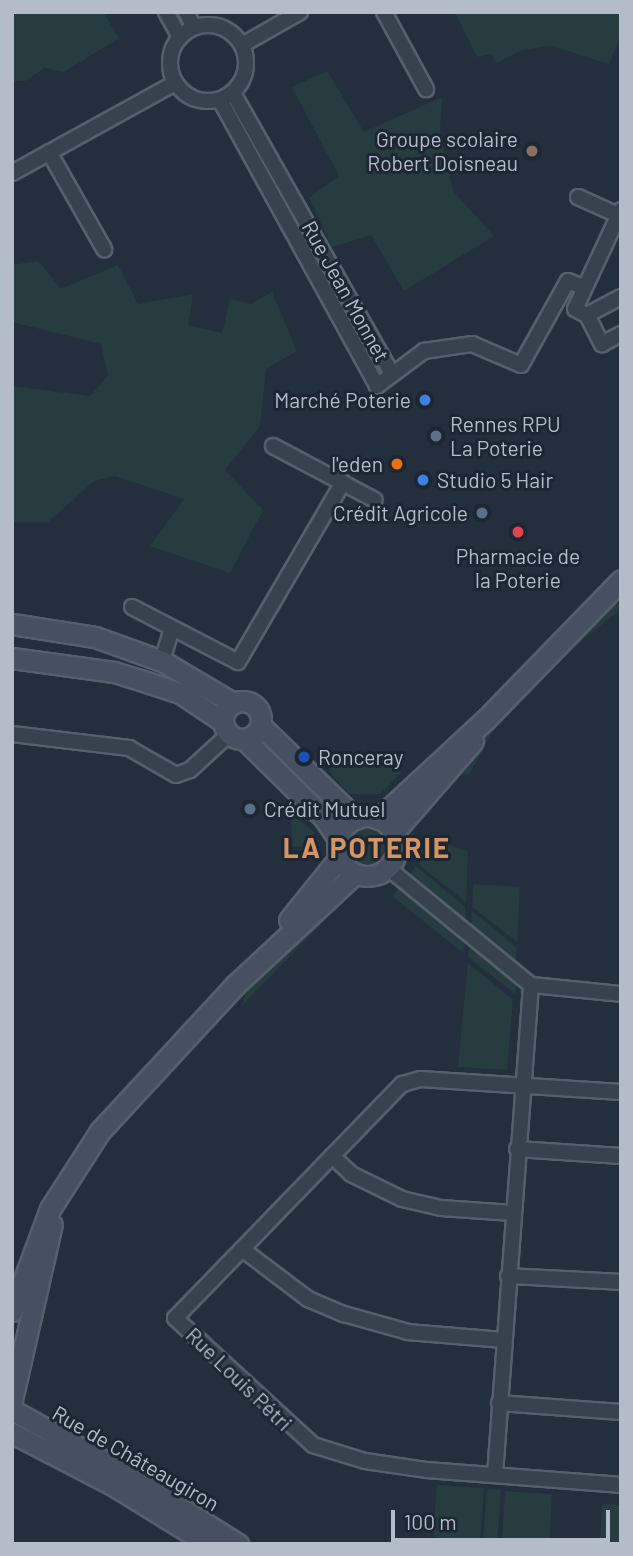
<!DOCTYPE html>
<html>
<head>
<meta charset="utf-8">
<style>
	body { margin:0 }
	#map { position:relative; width:633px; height:1556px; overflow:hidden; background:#242f3e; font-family:Barlow,sans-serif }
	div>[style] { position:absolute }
	.green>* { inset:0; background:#263c3f }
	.round { border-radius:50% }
	.roads { filter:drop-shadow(2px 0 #565f6c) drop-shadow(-2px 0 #565f6c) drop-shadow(0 2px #565f6c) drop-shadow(0 -2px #565f6c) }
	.street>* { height:14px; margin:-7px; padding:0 7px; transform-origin:7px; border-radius:7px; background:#38414e }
	.street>.ring { margin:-7px; padding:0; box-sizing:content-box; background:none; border:14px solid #38414e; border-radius:50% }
	.secondary>* { height:19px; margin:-9.5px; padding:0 9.5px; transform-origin:9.5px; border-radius:9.5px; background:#465061 }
	.secondary>.ring { margin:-9.5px; padding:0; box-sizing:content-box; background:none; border:19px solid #465061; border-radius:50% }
	.dots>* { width:19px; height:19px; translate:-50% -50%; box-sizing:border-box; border:4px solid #1d2633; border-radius:50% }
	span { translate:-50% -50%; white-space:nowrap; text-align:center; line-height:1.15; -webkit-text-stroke:6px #1d2633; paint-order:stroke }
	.poi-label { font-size:21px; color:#b4bcc9 }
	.right { translate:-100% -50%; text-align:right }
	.left { translate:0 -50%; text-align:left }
	.street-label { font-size:21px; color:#b4bcc9 }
	.district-label { font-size:28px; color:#d59563; font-weight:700; letter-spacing:2px }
	.frame { position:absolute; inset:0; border:14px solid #b4bcc9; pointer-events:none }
	.scale { position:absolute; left:391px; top:1510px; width:219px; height:32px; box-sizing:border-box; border:4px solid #b4bcc9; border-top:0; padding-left:9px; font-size:21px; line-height:24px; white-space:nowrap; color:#b4bcc9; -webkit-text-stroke:5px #1d2633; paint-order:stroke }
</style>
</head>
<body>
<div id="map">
	<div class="green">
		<div style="clip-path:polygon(12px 12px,103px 12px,119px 38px,64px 72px,44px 68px,25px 81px,12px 81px)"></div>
		<div style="clip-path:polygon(455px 12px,621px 12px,621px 35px,609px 64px,552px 46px,521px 50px,497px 63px,491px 54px,477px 57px)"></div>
		<div style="clip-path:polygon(327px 71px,364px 132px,442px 97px,440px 134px,453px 191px,494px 236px,404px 291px,371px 235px,332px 247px,309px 198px,339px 176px,292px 87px)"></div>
		<div style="clip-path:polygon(38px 261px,61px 289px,118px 265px,138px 304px,193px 294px,188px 325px,222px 333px,230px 299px,251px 304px,272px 292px,297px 351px,266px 369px,260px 426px,225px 470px,263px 510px,230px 573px,150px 546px,184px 499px,115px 476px,94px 481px,48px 522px,12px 522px,12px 386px,90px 396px,108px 376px,101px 344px,12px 322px,12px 265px)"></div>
		<div style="clip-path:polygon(615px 600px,621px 609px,565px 654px,493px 730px,469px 775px,461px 774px,419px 818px,481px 739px)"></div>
		<div style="clip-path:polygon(395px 757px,401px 773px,380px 794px,349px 794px,329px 771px,335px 760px,339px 765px,358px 767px)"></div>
		<div style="clip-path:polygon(290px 813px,313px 831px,313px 846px,293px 847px)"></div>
		<div class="round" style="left:345px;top:825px;width:44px;height:44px"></div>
		<div style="clip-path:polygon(430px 837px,468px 852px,466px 902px,419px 865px,422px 846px)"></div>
		<div style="clip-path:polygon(416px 866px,465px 907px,465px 920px,409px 875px)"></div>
		<div style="clip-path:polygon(473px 884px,520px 887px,517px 942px,472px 907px)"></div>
		<div style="clip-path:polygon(399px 888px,465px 940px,463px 953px,392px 896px)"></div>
		<div style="clip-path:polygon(340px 898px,343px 901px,242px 1006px,247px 990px)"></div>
		<div style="clip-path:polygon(472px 911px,517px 948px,516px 961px,471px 925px)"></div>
		<div style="clip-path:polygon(470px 945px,517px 981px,515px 994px,468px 957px)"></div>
		<div style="clip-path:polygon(468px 963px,513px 1000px,507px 1070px,458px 1067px)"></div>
		<div style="clip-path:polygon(437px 1485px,484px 1488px,480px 1541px,433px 1537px)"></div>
		<div style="clip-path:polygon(487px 1489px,501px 1490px,497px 1542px,483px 1541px)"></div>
		<div style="clip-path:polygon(505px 1491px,552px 1494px,549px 1544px,502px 1542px)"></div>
		<div style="clip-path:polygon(602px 1504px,621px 1505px,621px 1544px,600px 1544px)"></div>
	</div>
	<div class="roads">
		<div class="street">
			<div style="left:166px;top:12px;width:29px;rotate:61deg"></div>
			<div style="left:186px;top:12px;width:17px;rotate:62deg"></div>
			<div style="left:384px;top:12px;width:88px;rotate:61.4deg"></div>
			<div class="ring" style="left:170px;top:25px;width:62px;height:62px"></div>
			<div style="left:242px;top:45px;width:67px;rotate:-29.6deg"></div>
			<div style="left:233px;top:93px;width:321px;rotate:60.5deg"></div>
			<div style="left:220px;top:100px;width:326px;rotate:61.2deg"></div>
			<div style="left:377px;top:386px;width:59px;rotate:-36.7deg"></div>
			<div style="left:424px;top:351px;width:49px;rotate:-8.3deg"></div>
			<div style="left:472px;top:344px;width:53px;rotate:23.2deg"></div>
			<div style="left:521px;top:365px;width:96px;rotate:-60.8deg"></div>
			<div style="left:568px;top:281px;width:18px;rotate:22deg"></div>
			<div style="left:49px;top:152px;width:112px;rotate:60.4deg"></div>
			<div style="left:12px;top:173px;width:186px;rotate:-28.9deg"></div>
			<div style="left:578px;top:197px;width:44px;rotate:24.2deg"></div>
			<div style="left:621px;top:210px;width:109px;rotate:114.9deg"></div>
			<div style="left:575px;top:309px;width:13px;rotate:27deg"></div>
			<div style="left:587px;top:315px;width:38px;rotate:-28deg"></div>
			<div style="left:587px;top:315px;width:33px;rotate:63deg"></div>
			<div style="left:602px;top:344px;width:21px;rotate:-28deg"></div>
			<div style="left:273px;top:446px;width:115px;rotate:27.9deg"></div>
			<div style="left:132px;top:607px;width:119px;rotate:27.4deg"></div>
			<div style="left:238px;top:662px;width:208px;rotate:-59.7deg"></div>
			<div style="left:162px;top:661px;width:34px;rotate:-73deg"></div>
			<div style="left:12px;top:734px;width:118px;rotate:6.8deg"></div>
			<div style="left:129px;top:748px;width:54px;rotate:29.9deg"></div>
			<div style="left:176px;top:775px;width:15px;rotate:-20deg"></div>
			<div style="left:190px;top:770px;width:52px;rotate:-42.6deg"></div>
			<div style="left:388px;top:868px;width:185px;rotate:39.3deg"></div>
			<div style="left:531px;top:985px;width:90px;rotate:5.7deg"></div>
			<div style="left:621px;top:1092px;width:201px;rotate:-176.3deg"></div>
			<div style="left:420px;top:1079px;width:19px;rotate:164deg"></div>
			<div style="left:402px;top:1084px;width:326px;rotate:134.1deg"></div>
			<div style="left:175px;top:1318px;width:188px;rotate:42.6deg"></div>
			<div style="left:313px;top:1445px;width:54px;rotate:17.1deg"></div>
			<div style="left:365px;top:1461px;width:63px;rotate:8.3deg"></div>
			<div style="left:427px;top:1470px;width:195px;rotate:4.4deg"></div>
			<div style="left:517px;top:1149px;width:104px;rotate:3.9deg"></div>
			<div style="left:332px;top:1156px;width:26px;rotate:43deg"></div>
			<div style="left:351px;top:1174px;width:57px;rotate:26.1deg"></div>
			<div style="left:402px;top:1199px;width:40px;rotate:13deg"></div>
			<div style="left:441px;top:1208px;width:72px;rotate:4deg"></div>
			<div style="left:242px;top:1249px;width:83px;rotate:37.1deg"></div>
			<div style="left:308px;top:1299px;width:39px;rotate:23deg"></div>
			<div style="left:344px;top:1314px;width:66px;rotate:15.7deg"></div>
			<div style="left:408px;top:1332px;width:95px;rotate:4.8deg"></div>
			<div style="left:508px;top:1276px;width:113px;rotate:3deg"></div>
			<div style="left:499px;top:1403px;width:122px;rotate:4.2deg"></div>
			<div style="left:495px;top:1475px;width:491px;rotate:-85.8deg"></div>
		</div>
		<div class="secondary">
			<div style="left:12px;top:624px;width:84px;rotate:8.9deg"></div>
			<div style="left:95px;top:637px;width:71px;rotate:19.7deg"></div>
			<div style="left:162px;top:661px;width:82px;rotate:30.6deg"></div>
			<div style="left:12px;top:658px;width:103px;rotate:7.8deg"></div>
			<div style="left:114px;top:672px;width:37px;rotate:17deg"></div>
			<div style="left:149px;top:683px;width:35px;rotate:18deg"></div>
			<div style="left:182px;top:694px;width:48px;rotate:34deg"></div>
			<div class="ring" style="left:223px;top:701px;width:19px;height:19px"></div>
			<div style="left:261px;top:726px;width:133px;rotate:44.4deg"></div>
			<div style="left:245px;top:740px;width:111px;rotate:44.6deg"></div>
			<div style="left:324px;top:818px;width:25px;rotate:56deg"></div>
			<div class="ring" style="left:337px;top:816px;width:41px;height:41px"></div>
			<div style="left:378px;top:819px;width:146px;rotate:-42.8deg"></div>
			<div style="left:485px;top:720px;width:195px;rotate:-45.8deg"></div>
			<div style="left:393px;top:833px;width:122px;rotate:-49deg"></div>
			<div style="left:289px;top:920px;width:80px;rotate:-51.1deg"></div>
			<div style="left:12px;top:1311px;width:109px;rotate:-69.6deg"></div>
			<div style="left:50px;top:1209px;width:93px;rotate:-57.3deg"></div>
			<div style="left:100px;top:1131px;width:199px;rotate:-47.2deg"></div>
			<div style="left:235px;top:985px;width:163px;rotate:-42.8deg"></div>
			<div style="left:12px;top:1400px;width:180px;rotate:-77.2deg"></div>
			<div style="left:12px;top:1410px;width:122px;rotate:28.9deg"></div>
			<div style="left:119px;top:1469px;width:141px;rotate:32.2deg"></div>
			<div style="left:12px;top:1433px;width:111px;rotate:27.3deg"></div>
			<div style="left:111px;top:1484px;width:114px;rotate:31.7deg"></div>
		</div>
	</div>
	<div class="dots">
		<div style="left:532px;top:151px;background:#8d6e63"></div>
		<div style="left:425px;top:400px;background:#3f7fe0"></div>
		<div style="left:436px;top:436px;background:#5c6f8a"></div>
		<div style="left:397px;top:464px;background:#e8710a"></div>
		<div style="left:423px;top:480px;background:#3f7fe0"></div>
		<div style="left:482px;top:513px;background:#5c6f8a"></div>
		<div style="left:518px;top:532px;background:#e0444e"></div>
		<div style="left:304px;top:757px;background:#1a4fb4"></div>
		<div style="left:250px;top:809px;background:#5c6f8a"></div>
	</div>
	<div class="poi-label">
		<span class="right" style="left:518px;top:151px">Groupe scolaire<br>Robert Doisneau</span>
		<span class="right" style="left:411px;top:400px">Marché Poterie</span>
		<span class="left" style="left:450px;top:436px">Rennes RPU<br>La Poterie</span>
		<span class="right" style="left:383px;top:464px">l'eden</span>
		<span class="left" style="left:437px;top:480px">Studio 5 Hair</span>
		<span class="right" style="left:468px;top:513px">Crédit Agricole</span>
		<span style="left:518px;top:568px">Pharmacie de<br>la Poterie</span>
		<span class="left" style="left:318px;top:757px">Ronceray</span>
		<span class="left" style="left:264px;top:809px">Crédit Mutuel</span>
	</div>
	<div class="street-label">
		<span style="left:346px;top:291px;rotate:61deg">Rue Jean Monnet</span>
		<span style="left:239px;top:1379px;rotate:44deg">Rue Louis Pétri</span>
		<span style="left:136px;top:1458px;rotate:30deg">Rue de Châteaugiron</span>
	</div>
	<div class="district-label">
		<span style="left:367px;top:847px">LA POTERIE</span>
	</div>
	<div class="frame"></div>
	<div class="scale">100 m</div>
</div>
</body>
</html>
